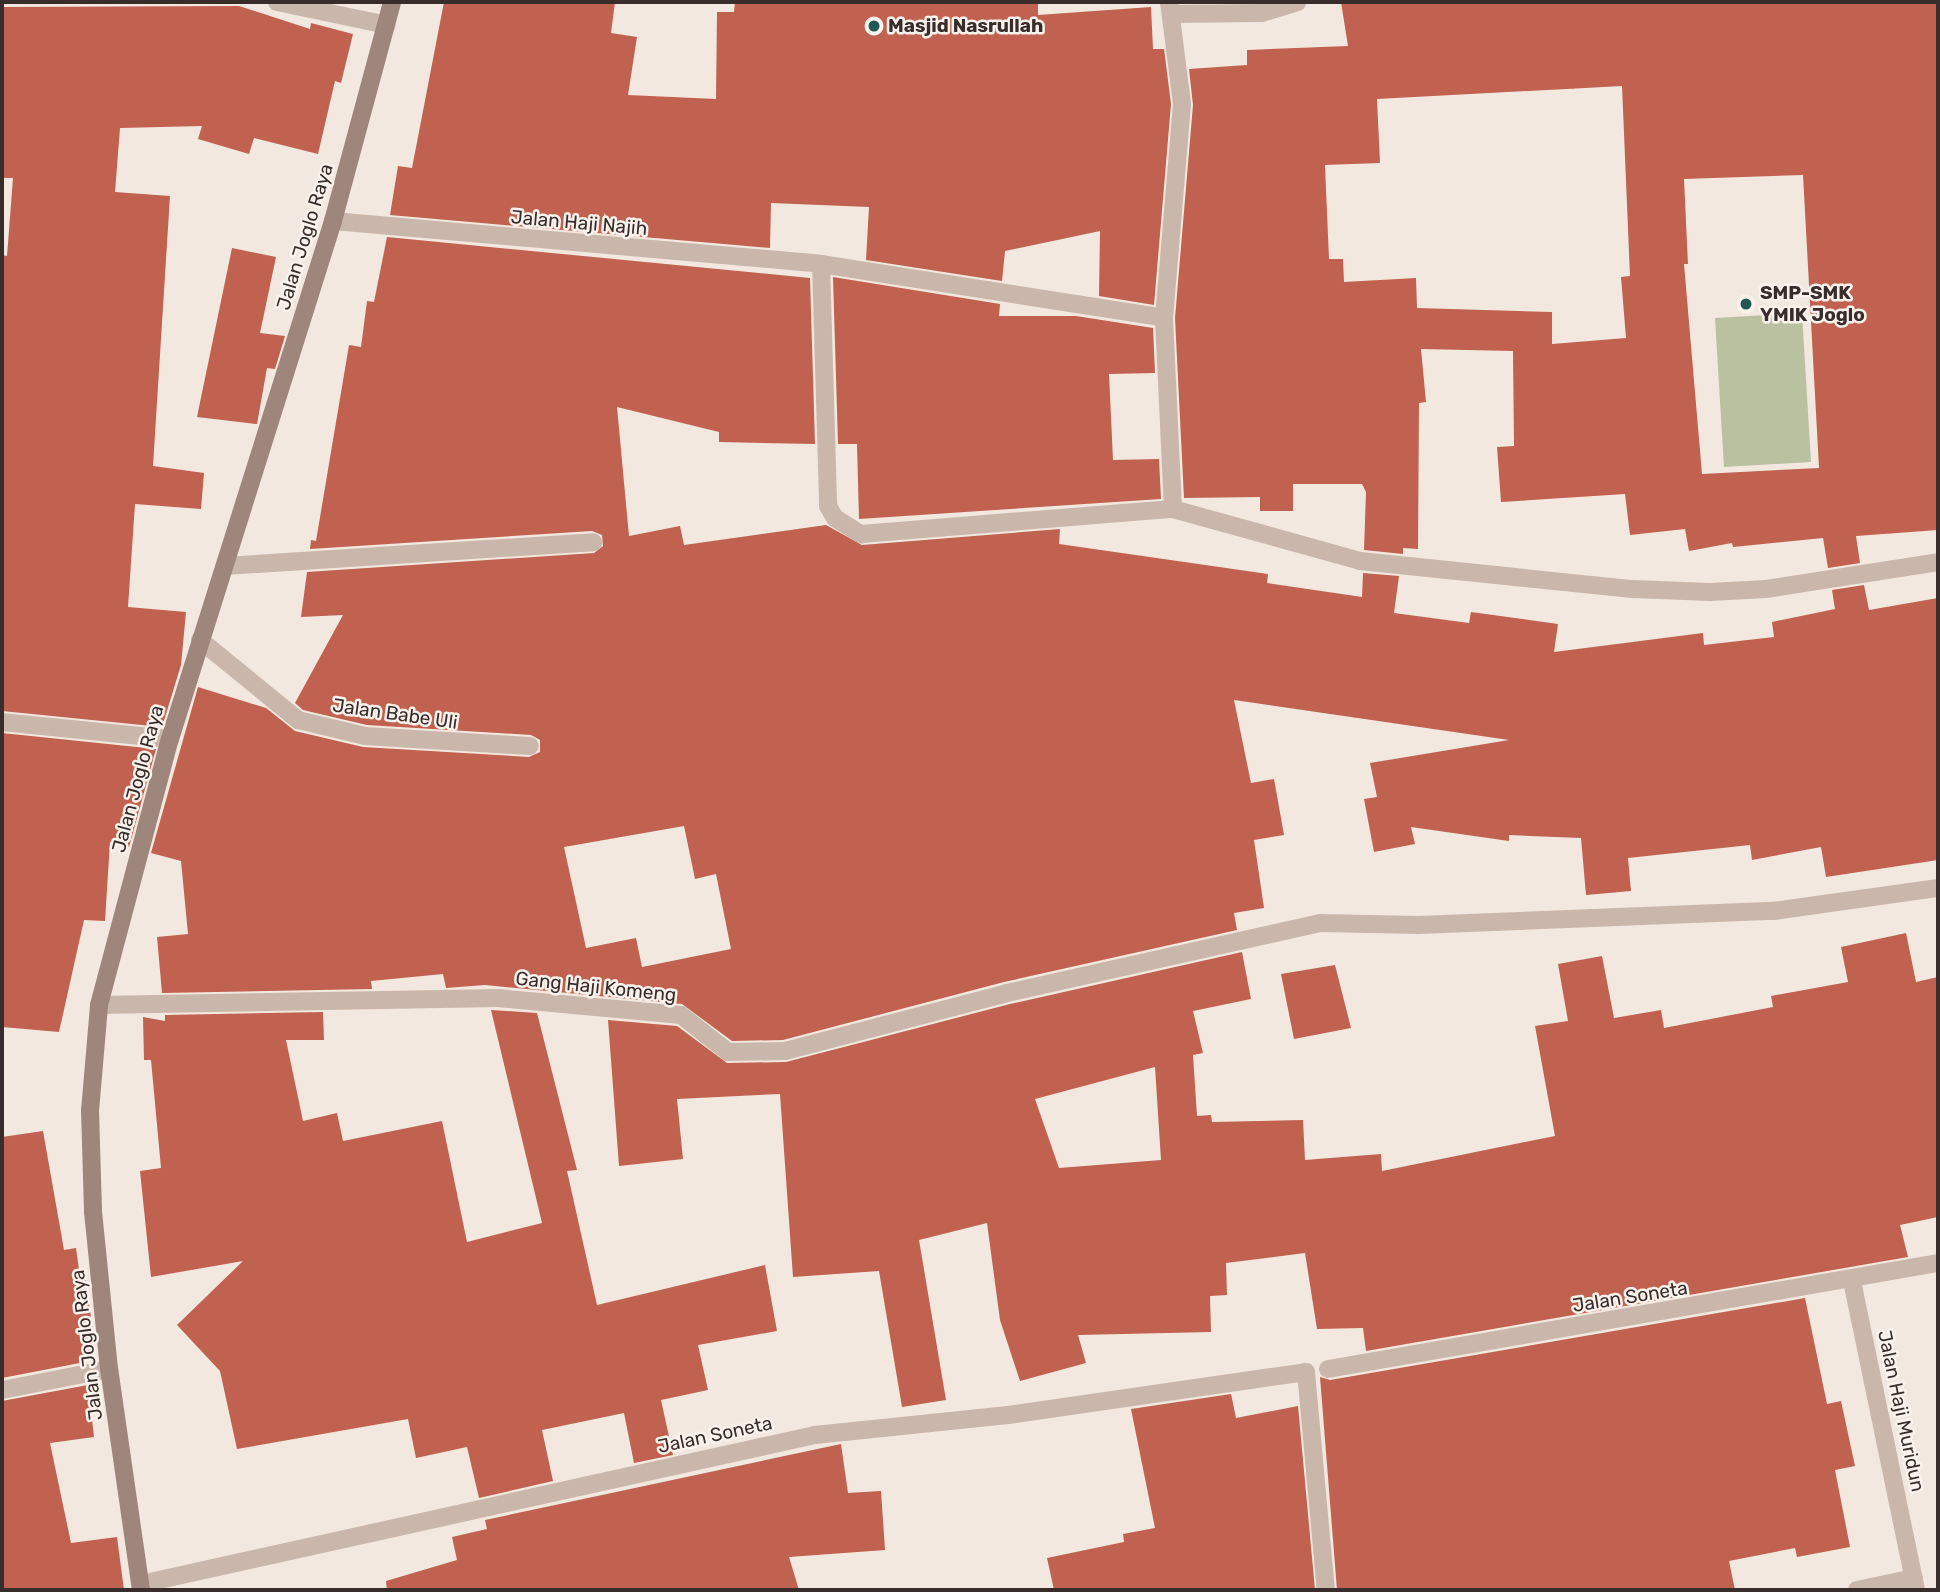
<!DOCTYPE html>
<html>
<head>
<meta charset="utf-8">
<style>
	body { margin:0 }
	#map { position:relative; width:1940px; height:1592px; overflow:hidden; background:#f2e8df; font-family:Rubik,sans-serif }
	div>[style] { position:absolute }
	.green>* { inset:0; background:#b9c1a0 }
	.building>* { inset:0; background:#c1614f }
	.minor>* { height:18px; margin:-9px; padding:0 9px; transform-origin:9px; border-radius:9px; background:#cab7ac }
	.secondary>* { height:18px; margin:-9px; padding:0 9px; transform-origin:9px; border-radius:9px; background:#9e867d }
	.dots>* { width:19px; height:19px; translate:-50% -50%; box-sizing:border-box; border:4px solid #faf2ec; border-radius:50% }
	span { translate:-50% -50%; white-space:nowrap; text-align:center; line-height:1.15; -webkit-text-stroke:5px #faf2ec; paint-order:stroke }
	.poi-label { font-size:19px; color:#382d2a; font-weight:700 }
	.left { translate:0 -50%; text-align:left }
	.street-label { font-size:19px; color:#382d2a }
	.frame { position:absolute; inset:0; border:4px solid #382d2a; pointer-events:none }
</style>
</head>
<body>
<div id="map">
	<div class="green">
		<div style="clip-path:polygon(1802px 313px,1811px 462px,1724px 467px,1715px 318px)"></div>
	</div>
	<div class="building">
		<div style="clip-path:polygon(444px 2px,615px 2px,611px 33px,637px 37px,628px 95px,716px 99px,717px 12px,734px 12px,735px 2px,1038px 2px,1038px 15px,1151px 7px,1153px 49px,1164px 49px,1171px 104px,1154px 305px,1099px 296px,1100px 231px,1005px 251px,1002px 281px,866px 260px,869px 207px,771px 203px,770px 248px,390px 215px,398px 166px,412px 168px)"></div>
		<div style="clip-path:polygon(evenodd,1341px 2px,1938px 2px,1938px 530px,1856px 536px,1860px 563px,1828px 568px,1823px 538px,1733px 547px,1732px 543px,1689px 551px,1685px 529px,1630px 535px,1625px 494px,1501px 502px,1497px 447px,1514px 446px,1513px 351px,1421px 349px,1426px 402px,1419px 403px,1418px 549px,1403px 548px,1403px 554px,1364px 550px,1366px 492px,1362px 484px,1293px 484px,1293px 511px,1260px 511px,1260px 497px,1184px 498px,1175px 318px,1193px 105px,1189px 69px,1247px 65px,1247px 50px,1348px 46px,1341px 2px,1622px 86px,1630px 276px,1621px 277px,1626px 338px,1552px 344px,1552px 312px,1417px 308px,1416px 278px,1344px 282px,1343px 259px,1329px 259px,1325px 165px,1380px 163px,1377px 99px,1622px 86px,1341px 2px,1803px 175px,1819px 468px,1702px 474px,1684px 264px,1688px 264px,1684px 179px,1803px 175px)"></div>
		<div style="clip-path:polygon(239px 6px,310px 29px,311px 23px,353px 34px,341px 83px,335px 81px,318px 154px,254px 138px,249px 154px,198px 139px,202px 126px,120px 128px,115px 192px,170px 196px,153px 466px,204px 473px,201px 509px,135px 504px,128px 607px,186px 612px,181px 665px,162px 727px,2px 711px,2px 255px,7px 256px,13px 178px,2px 178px,2px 7px)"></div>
		<div style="clip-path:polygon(evenodd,387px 237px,810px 278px,815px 444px,719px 442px,719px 432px,617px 407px,629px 536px,680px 526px,684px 545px,826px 525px,862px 545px,1060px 529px,1059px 544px,1268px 574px,1267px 583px,1362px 597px,1363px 573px,1399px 576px,1394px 613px,1469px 623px,1471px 612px,1558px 624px,1554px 652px,1703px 633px,1704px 645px,1774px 637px,1772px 622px,1835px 609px,1832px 590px,1864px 585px,1869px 610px,1938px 598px,1938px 860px,1826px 877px,1821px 847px,1752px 860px,1750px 845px,1628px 858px,1631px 891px,1586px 895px,1581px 838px,1509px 835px,1509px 841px,1411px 827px,1415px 844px,1374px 852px,1364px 799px,1377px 797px,1370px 763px,1509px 740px,1234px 700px,1251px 783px,1274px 779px,1284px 835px,1254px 840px,1264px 908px,1234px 913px,1237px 930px,1004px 982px,783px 1040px,732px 1041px,682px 1004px,485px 985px,446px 988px,443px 974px,371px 981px,372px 989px,162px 993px,157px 937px,188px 934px,181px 861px,151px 853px,198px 687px,266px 708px,295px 731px,363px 747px,529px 757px,540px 752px,540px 740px,531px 735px,367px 725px,303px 710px,295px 703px,343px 615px,301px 617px,307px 572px,594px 553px,603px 546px,602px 535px,592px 531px,310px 549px,311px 540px,316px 541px,349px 345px,361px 347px,367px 301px,374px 302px,387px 237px,684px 826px,695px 879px,716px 874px,731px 949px,642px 967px,636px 938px,586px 948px,564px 847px,684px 826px)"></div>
		<div style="clip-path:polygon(232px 248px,276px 257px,260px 333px,285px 336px,275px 369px,267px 368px,257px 424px,197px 417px)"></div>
		<div style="clip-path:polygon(833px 277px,1000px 304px,999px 316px,1076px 316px,1153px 328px,1155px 373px,1109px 374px,1113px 460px,1159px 459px,1161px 499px,859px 519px,857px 444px,838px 444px)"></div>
		<div style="clip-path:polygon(2px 733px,156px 749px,129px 847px,110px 842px,105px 921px,84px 920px,59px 1032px,2px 1027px)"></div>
		<div style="clip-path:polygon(evenodd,1906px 933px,1916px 982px,1938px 977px,1938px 1217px,1900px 1225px,1908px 1257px,1366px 1351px,1363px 1328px,1317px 1329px,1305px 1253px,1226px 1263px,1227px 1295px,1210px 1296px,1211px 1332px,1078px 1335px,1086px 1363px,1020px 1381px,1000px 1320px,987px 1223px,919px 1240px,946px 1400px,902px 1407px,879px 1271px,793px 1277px,780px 1094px,677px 1099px,683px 1159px,619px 1166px,608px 1020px,677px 1026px,727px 1063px,786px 1062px,1010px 1004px,1242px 952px,1251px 999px,1193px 1011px,1203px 1053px,1193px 1055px,1197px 1116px,1211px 1115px,1212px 1122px,1303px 1120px,1305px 1160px,1381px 1154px,1382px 1171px,1555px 1136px,1535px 1026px,1568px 1021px,1558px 964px,1602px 956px,1614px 1018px,1661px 1010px,1664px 1028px,1773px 1007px,1771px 996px,1848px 982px,1841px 947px,1906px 933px,1155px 1067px,1161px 1160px,1059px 1168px,1035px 1099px,1155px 1067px)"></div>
		<div style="clip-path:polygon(1335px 965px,1351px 1028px,1294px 1039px,1281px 974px)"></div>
		<div style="clip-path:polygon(491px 1010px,537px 1013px,577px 1170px,567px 1171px,597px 1305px,765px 1265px,777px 1331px,698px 1345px,708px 1390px,661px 1400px,673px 1455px,634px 1463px,624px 1413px,542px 1430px,553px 1481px,479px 1498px,467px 1447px,416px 1458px,408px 1419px,237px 1449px,220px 1371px,177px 1325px,243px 1261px,151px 1277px,140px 1171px,161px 1168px,151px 1060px,144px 1060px,143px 1017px,165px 1021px,165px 1015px,323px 1012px,324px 1040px,286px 1040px,303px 1121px,337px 1113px,343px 1141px,442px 1121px,467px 1242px,542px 1223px)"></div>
		<div style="clip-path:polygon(43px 1131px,64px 1250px,76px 1248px,80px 1277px,85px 1276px,96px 1352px,84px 1354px,85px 1362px,2px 1378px,2px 1137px)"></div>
		<div style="clip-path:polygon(1805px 1298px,1827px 1404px,1841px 1401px,1855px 1466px,1835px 1470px,1850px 1547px,1797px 1557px,1795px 1548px,1729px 1561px,1735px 1590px,1337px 1590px,1320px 1377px,1330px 1380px)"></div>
		<div style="clip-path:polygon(88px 1385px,94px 1437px,50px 1443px,71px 1543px,117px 1537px,124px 1590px,2px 1590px,2px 1401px)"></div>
		<div style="clip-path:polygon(1231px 1394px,1236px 1418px,1298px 1406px,1315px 1590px,1054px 1590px,1047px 1558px,1124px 1542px,1123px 1534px,1155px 1528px,1131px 1409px)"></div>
		<div style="clip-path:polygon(841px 1444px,848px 1493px,881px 1491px,885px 1550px,789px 1557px,799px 1590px,387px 1590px,386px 1581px,457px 1560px,452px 1537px,487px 1529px,485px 1520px)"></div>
	</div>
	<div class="minor">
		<div style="left:277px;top:2px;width:112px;rotate:11.8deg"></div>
		<div style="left:1169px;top:2px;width:103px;rotate:82.7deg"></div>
		<div style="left:1182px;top:104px;width:215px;rotate:94.8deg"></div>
		<div style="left:1164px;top:318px;width:191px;rotate:87.3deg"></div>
		<div style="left:1171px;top:14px;width:91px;rotate:-0.6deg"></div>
		<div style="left:1262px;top:13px;width:37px;rotate:-17deg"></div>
		<div style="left:333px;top:221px;width:490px;rotate:5deg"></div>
		<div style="left:821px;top:264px;width:347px;rotate:8.9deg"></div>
		<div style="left:821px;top:264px;width:242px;rotate:88.3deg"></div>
		<div style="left:828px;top:506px;width:14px;rotate:60deg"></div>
		<div style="left:835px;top:518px;width:31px;rotate:32deg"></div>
		<div style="left:861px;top:534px;width:313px;rotate:-4.6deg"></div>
		<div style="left:1173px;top:509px;width:194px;rotate:15.5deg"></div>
		<div style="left:1360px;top:561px;width:274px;rotate:5.9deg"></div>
		<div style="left:1633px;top:589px;width:77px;rotate:2.2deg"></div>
		<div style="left:1710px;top:592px;width:56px;rotate:-3.1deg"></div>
		<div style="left:1766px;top:589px;width:174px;rotate:-8.9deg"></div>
		<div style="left:225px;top:566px;width:369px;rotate:-3.7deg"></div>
		<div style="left:200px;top:640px;width:127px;rotate:39.2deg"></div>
		<div style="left:298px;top:720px;width:69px;rotate:13.4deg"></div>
		<div style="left:365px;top:736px;width:165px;rotate:3.5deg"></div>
		<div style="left:2px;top:722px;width:169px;rotate:5.8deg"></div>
		<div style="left:99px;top:1005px;width:399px;rotate:-1deg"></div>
		<div style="left:498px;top:998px;width:184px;rotate:5.3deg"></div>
		<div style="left:681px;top:1015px;width:60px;rotate:38.2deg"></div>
		<div style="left:728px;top:1052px;width:57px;rotate:-1deg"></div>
		<div style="left:785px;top:1051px;width:229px;rotate:-14.6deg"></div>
		<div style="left:1007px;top:993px;width:321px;rotate:-12.6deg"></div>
		<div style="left:1320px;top:923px;width:98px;rotate:1.2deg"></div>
		<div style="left:1418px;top:925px;width:356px;rotate:-2.3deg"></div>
		<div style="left:1774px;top:911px;width:166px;rotate:-8deg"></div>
		<div style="left:1852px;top:1281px;width:316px;rotate:78.3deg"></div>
		<div style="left:1328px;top:1369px;width:619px;rotate:-9.86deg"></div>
		<div style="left:2px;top:1390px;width:109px;rotate:-11.1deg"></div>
		<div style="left:141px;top:1584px;width:690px;rotate:-12.47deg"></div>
		<div style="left:815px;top:1435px;width:194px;rotate:-5.9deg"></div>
		<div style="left:1008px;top:1415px;width:301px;rotate:-8.2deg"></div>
		<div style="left:1306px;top:1372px;width:219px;rotate:84.8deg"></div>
		<div style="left:1857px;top:1590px;width:58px;rotate:-11.9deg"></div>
	</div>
	<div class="secondary">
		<div style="left:141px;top:1590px;width:223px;rotate:-98.2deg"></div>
		<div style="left:109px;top:1369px;width:159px;rotate:-95.8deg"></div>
		<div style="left:93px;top:1211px;width:100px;rotate:-91.7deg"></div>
		<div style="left:90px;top:1111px;width:106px;rotate:-85.1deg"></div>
		<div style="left:99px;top:1005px;width:275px;rotate:-75.1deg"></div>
		<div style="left:170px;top:739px;width:543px;rotate:-72.53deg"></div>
		<div style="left:333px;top:221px;width:227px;rotate:-74.9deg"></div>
	</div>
	<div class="dots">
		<div style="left:874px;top:26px;background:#215857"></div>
		<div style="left:1746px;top:304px;background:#215857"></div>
	</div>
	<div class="poi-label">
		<span class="left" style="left:888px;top:26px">Masjid Nasrullah</span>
		<span class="left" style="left:1760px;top:304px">SMP-SMK<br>YMIK Joglo</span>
	</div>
	<div class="street-label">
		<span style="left:579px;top:223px;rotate:5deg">Jalan Haji Najih</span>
		<span style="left:305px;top:237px;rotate:-73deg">Jalan Joglo Raya</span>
		<span style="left:395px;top:714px;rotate:8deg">Jalan Babe Uli</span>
		<span style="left:138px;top:779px;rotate:-75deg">Jalan Joglo Raya</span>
		<span style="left:596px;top:987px;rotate:6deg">Gang Haji Komeng</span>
		<span style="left:1630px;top:1297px;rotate:-9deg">Jalan Soneta</span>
		<span style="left:87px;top:1345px;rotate:-97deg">Jalan Joglo Raya</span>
		<span style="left:1901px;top:1411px;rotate:78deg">Jalan Haji Muridun</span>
		<span style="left:715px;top:1435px;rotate:-12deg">Jalan Soneta</span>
	</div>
	<div class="frame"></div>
</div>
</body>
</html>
